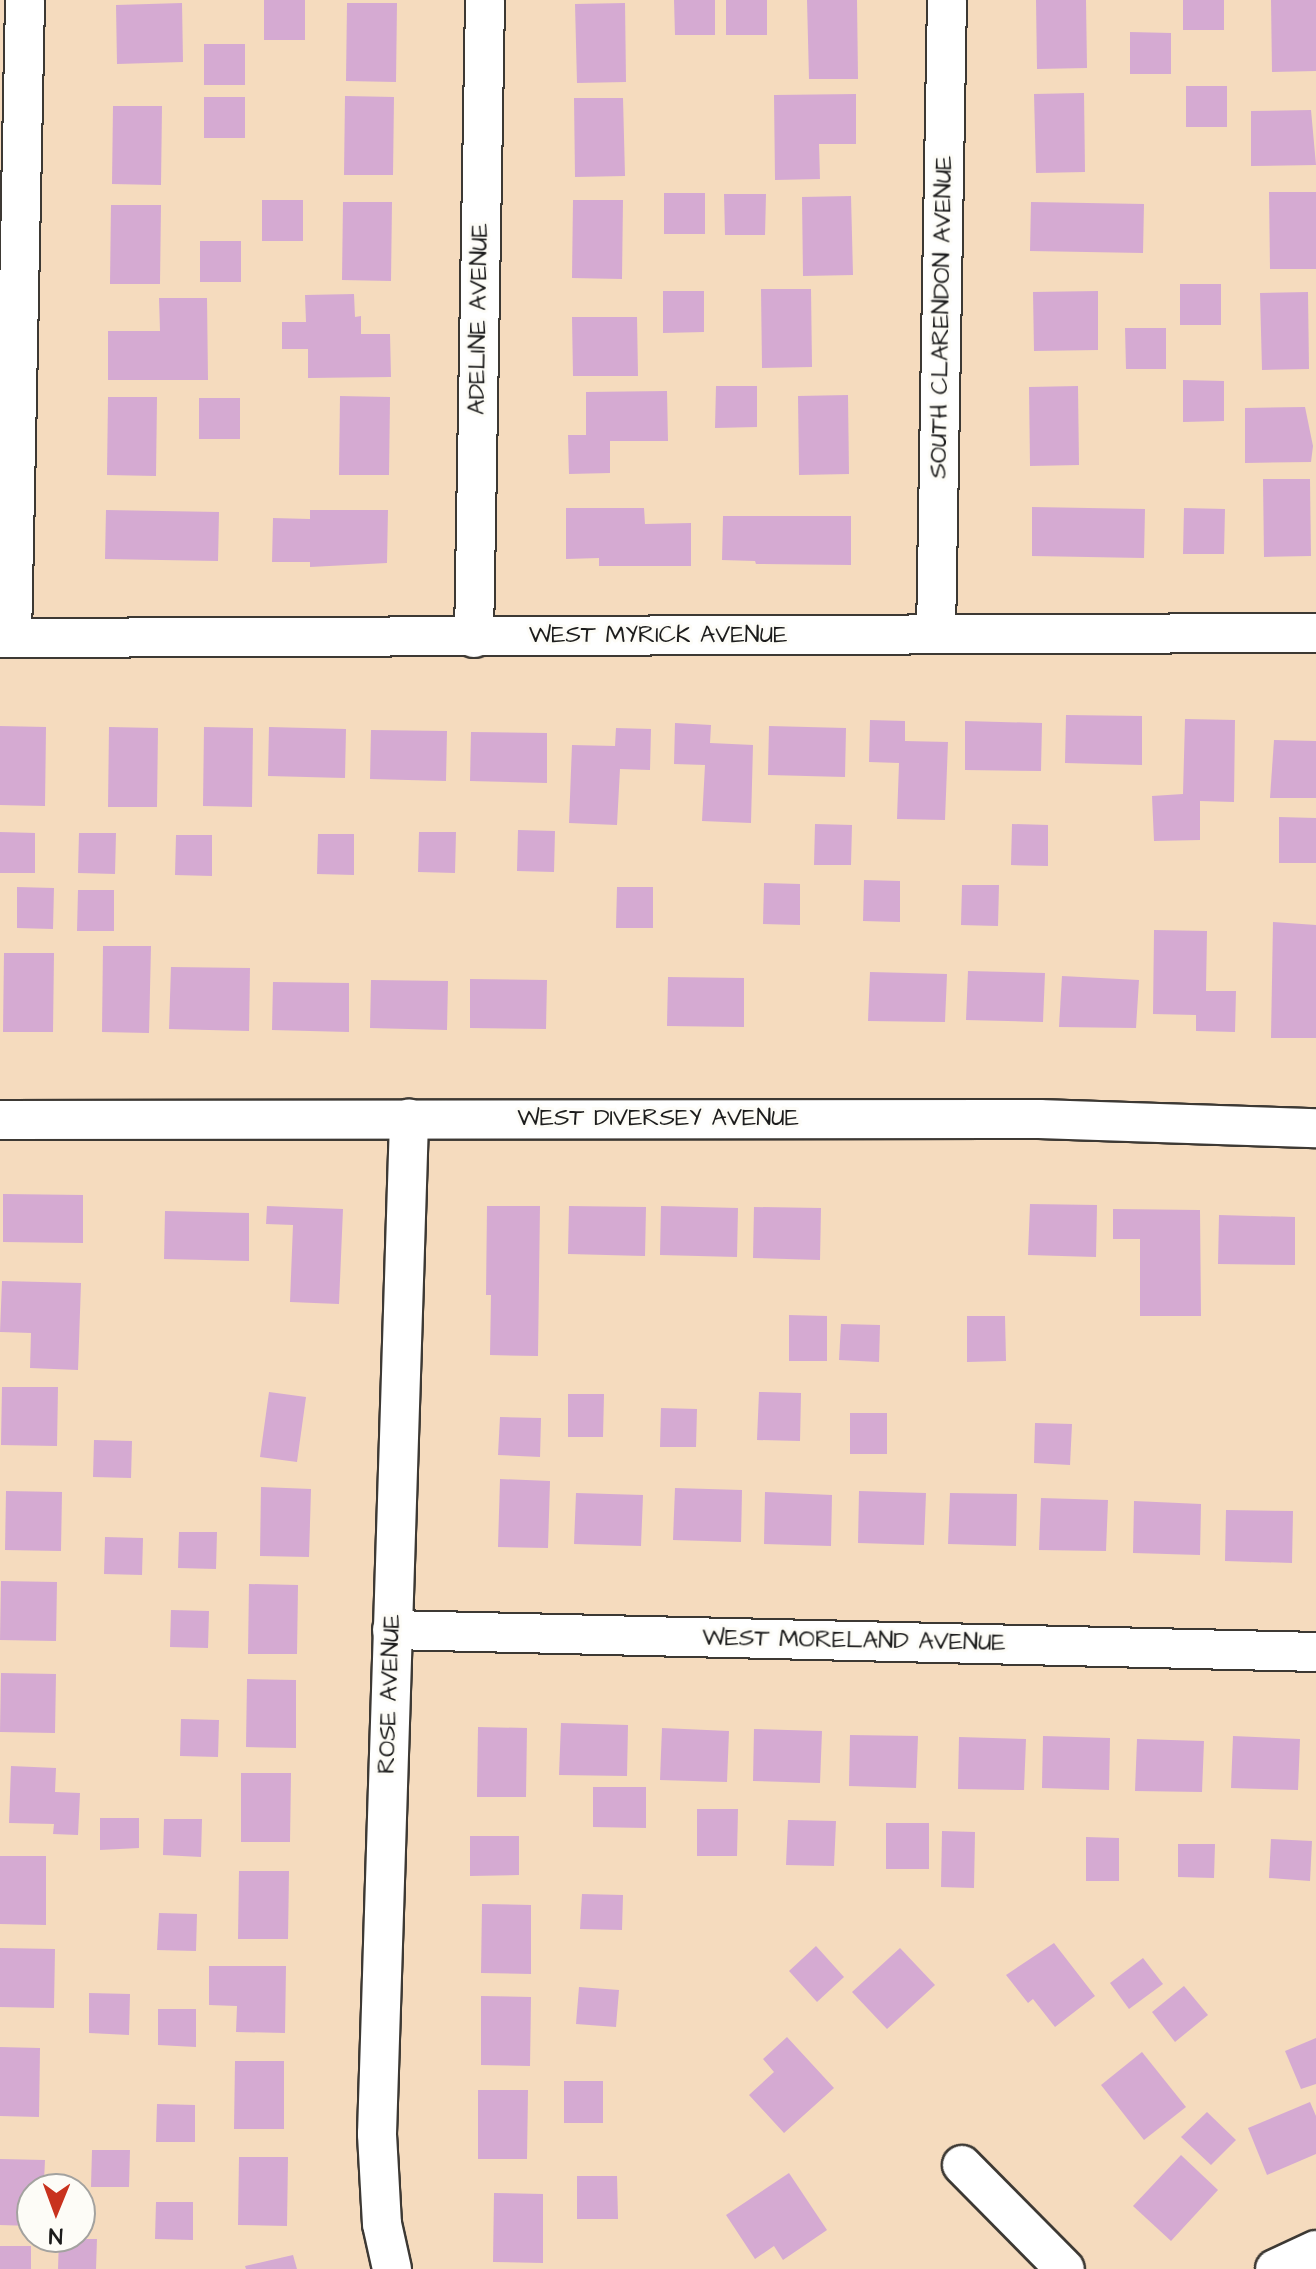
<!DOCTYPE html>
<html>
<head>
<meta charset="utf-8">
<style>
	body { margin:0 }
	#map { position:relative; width:1316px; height:2269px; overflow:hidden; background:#f5dbbe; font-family:"Architects Daughter",sans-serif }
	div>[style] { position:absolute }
	.building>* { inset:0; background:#d5aad2 }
	.roads { filter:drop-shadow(2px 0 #3d3934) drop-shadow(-2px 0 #3d3934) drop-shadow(0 2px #3d3934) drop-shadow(0 -2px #3d3934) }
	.minor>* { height:38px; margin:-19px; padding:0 19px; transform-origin:19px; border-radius:19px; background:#fff }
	span { translate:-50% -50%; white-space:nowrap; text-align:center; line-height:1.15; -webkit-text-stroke:6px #fdfcf7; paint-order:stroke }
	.street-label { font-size:24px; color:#1c1c1c }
	.north { position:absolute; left:16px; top:2173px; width:80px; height:80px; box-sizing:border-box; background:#fdfcf7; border:2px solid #a3a29f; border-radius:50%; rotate:181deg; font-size:22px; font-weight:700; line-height:32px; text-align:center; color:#1c1c1c }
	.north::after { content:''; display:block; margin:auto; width:28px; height:36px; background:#c8321e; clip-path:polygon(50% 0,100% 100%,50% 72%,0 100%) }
</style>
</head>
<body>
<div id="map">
	<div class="building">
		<div style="clip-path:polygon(264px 0,305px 0,305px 40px,264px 40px)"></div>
		<div style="clip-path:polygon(674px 0,715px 0,715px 35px,675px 35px)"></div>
		<div style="clip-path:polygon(726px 0,767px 0,767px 35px,726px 35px)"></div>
		<div style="clip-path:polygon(807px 0,857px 0,858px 79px,809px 79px)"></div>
		<div style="clip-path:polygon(1036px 0,1086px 0,1087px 68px,1037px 69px)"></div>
		<div style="clip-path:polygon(1183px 0,1224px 0,1224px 30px,1183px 30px)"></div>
		<div style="clip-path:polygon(1271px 0,1316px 0,1316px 71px,1272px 72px)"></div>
		<div style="clip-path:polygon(182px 3px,183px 62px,117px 64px,116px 5px)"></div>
		<div style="clip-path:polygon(347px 3px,397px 3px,396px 82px,346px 81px)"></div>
		<div style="clip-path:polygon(625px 3px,626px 82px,577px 83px,575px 4px)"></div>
		<div style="clip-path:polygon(1130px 32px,1171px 33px,1171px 74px,1130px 74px)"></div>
		<div style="clip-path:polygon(204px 44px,245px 44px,245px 85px,204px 85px)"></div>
		<div style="clip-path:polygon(1186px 86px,1227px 86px,1227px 127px,1186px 127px)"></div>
		<div style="clip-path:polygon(1084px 93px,1085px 172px,1036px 173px,1034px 94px)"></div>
		<div style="clip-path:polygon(856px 94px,856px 144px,819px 144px,820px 179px,775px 180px,774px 95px)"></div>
		<div style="clip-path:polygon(345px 96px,394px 97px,393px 175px,344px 175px)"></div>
		<div style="clip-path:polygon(204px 97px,245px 97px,245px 138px,204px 138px)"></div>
		<div style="clip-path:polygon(574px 98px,623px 98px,625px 176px,575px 177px)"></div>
		<div style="clip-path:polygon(113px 106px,162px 106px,161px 185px,112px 184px)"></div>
		<div style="clip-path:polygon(1311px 110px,1316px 165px,1251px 166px,1251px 111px)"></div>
		<div style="clip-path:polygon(1269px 192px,1316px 192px,1316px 269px,1270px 269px)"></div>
		<div style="clip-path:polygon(664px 193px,705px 193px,705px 234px,664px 234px)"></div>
		<div style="clip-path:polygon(724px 194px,766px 194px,765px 235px,725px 235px)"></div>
		<div style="clip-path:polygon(851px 196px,853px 275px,803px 276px,802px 197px)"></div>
		<div style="clip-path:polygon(262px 200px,303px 200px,303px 241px,262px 241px)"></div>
		<div style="clip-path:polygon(573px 200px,623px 200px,622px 279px,572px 278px)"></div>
		<div style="clip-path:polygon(343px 202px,392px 202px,391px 281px,342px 280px)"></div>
		<div style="clip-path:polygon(1031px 202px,1144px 204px,1143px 253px,1030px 251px)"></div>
		<div style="clip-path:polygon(111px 205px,161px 205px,160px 284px,110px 284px)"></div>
		<div style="clip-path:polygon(200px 241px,241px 241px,241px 282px,200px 282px)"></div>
		<div style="clip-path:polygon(1180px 284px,1221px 284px,1221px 325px,1180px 325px)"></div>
		<div style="clip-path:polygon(761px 289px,811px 289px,812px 367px,762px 368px)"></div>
		<div style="clip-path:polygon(663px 291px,704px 291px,704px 332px,663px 333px)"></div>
		<div style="clip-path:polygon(1098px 291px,1098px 350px,1034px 351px,1033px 292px)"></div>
		<div style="clip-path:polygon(1308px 292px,1309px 369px,1262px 370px,1260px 293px)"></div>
		<div style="clip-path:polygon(354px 294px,355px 317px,361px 316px,361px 334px,390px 334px,391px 377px,308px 378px,308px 349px,282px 349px,282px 322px,306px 322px,305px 295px)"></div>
		<div style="clip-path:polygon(159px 298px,207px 298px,208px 380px,108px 380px,108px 331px,160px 331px)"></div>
		<div style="clip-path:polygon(572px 317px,637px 317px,638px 376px,573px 376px)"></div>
		<div style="clip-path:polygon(1125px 328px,1166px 328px,1166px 369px,1126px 369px)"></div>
		<div style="clip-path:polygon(1183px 380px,1224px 381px,1224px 421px,1183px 422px)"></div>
		<div style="clip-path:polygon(716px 386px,757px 386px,757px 427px,715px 428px)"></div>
		<div style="clip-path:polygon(1078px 386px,1079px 465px,1030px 466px,1029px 387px)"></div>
		<div style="clip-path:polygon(667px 391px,668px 441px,610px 441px,610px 473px,569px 474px,568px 435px,586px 435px,586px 392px)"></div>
		<div style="clip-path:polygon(848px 395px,849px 474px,799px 475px,798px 396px)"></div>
		<div style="clip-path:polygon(340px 396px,390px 397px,389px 475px,339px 475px)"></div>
		<div style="clip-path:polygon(108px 397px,157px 397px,156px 476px,107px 475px)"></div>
		<div style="clip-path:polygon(199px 398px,240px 398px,240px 439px,199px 439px)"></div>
		<div style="clip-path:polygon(1305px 407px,1313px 446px,1311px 462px,1245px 463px,1245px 408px)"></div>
		<div style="clip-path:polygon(1263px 479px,1310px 479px,1311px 556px,1264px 557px)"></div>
		<div style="clip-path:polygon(1032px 507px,1145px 509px,1144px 558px,1032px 556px)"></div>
		<div style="clip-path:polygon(566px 508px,644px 508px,645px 524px,691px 523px,691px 566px,599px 566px,599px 558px,566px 559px)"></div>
		<div style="clip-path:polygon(1184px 508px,1225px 509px,1224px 554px,1183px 554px)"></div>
		<div style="clip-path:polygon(106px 510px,219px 512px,218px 561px,105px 559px)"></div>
		<div style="clip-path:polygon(310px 510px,388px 510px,387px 563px,310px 567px,310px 562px,272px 562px,273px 518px,310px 519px)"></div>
		<div style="clip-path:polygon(723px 516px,851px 516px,851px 565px,756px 564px,755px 561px,722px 560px)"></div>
		<div style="clip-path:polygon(1066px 715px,1142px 716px,1142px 765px,1065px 763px)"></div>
		<div style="clip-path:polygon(1185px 719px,1235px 720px,1234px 802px,1200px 801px,1200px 840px,1154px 841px,1152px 796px,1183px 794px)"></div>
		<div style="clip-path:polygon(870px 720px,905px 721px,905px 741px,948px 742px,945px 820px,897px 819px,899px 763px,869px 762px)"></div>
		<div style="clip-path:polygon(965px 721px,1042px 723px,1041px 771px,965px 770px)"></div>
		<div style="clip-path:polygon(675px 723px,711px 725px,710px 743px,753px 745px,751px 823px,702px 821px,705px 765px,674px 764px)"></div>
		<div style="clip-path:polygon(0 726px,46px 727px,45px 806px,0 805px)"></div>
		<div style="clip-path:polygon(769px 726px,846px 728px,845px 777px,768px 775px)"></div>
		<div style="clip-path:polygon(109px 727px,158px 728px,157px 807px,108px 807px)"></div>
		<div style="clip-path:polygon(204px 727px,253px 728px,252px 807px,203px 806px)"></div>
		<div style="clip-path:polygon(269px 727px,346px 729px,345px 778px,268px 776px)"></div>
		<div style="clip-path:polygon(616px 728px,651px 729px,650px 770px,620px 769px,617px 825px,569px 823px,572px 745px,615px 746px)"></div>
		<div style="clip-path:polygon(371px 730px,447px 731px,446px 781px,370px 779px)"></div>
		<div style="clip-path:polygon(471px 732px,547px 733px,547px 783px,470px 781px)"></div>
		<div style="clip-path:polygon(1274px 740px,1316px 741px,1316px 798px,1270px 798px)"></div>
		<div style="clip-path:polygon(1279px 817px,1316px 818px,1316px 863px,1279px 863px)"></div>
		<div style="clip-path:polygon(815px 824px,852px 825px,851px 865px,814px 865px)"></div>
		<div style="clip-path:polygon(1012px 824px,1048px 825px,1048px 866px,1011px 865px)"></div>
		<div style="clip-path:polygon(518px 830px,555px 831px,554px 872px,517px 871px)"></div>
		<div style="clip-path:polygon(0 832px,35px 833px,35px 873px,0 873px)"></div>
		<div style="clip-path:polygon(419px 832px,456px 832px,455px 873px,418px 872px)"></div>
		<div style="clip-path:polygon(79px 833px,116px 833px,115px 874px,78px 873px)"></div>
		<div style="clip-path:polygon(318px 834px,354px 834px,354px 875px,317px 874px)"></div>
		<div style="clip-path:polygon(176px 835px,212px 835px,212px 876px,175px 875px)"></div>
		<div style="clip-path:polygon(864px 880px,900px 881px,900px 922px,863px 921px)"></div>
		<div style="clip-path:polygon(764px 883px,800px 884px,800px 925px,763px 924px)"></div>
		<div style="clip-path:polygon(962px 885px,999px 885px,998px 926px,961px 925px)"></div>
		<div style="clip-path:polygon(17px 887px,54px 888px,53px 929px,17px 928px)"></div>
		<div style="clip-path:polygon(617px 887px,653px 887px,653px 928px,616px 928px)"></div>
		<div style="clip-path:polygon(78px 890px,114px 890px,114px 931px,77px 931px)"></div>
		<div style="clip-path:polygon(1273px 922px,1316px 925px,1316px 1038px,1271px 1038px)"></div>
		<div style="clip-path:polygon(1154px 930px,1207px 931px,1206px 991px,1236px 991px,1235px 1032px,1196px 1031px,1196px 1015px,1153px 1014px)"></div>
		<div style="clip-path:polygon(103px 946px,151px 946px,149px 1033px,102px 1032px)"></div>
		<div style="clip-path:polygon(4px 953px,54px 953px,53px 1032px,3px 1032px)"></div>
		<div style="clip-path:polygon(171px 967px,250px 968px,249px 1031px,169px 1029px)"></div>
		<div style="clip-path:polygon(968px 971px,1045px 973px,1043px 1022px,966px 1020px)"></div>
		<div style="clip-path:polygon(870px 972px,947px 974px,945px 1022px,868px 1021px)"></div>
		<div style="clip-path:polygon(1062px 976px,1139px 980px,1136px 1028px,1059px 1027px)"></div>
		<div style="clip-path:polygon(668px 977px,744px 978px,744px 1027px,667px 1026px)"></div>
		<div style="clip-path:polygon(470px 979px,547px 980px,546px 1029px,470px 1028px)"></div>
		<div style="clip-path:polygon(371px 980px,448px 981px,447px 1030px,370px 1028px)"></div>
		<div style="clip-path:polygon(273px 982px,349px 983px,349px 1032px,272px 1030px)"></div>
		<div style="clip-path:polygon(3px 1194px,83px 1195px,83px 1243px,3px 1242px)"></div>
		<div style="clip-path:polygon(1030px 1204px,1097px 1205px,1096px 1257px,1028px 1255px)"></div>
		<div style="clip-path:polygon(267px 1206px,343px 1209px,339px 1304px,290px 1302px,293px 1225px,266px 1224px)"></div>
		<div style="clip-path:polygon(487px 1206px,540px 1206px,538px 1356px,490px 1355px,491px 1295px,486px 1295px)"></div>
		<div style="clip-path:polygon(569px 1206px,646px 1207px,645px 1256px,568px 1254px)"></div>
		<div style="clip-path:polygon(661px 1206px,738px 1208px,737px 1257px,660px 1255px)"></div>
		<div style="clip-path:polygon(754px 1207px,821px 1208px,820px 1260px,753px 1258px)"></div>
		<div style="clip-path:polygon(1113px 1209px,1200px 1210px,1201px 1316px,1140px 1316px,1140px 1239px,1113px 1239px)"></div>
		<div style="clip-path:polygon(165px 1211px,249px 1213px,249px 1261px,164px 1259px)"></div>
		<div style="clip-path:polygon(1219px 1215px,1295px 1217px,1295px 1265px,1218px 1264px)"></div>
		<div style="clip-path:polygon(2px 1281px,81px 1283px,78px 1370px,30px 1368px,31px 1333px,0 1332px)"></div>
		<div style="clip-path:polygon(789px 1315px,827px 1316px,827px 1361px,789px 1361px)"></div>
		<div style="clip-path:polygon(967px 1316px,1005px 1316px,1006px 1361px,967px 1362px)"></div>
		<div style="clip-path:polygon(841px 1324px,880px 1325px,879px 1362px,839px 1360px)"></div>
		<div style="clip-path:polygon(2px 1387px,58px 1387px,57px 1446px,1px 1445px)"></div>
		<div style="clip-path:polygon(269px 1392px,306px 1397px,297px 1462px,260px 1457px)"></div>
		<div style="clip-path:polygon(759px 1392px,801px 1393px,800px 1441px,757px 1440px)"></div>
		<div style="clip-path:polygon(568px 1394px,604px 1394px,603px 1437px,568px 1437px)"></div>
		<div style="clip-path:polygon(661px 1408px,697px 1409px,696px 1447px,660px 1447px)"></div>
		<div style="clip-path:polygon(850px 1413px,887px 1413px,887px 1454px,850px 1454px)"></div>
		<div style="clip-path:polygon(500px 1417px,541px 1418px,540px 1457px,498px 1455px)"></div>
		<div style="clip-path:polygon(1035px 1423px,1072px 1424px,1070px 1465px,1034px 1463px)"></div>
		<div style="clip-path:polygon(94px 1440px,132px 1441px,131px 1478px,93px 1477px)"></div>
		<div style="clip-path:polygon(500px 1479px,550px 1481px,548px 1548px,498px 1547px)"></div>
		<div style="clip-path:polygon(261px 1487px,311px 1489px,309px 1557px,260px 1556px)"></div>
		<div style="clip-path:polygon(675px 1488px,742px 1490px,741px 1542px,673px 1540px)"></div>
		<div style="clip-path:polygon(6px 1491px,62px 1492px,61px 1551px,5px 1550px)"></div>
		<div style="clip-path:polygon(859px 1491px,926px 1493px,924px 1545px,858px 1543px)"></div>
		<div style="clip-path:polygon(765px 1492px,832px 1495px,831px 1546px,764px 1544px)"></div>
		<div style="clip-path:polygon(576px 1493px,643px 1495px,641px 1546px,574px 1544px)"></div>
		<div style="clip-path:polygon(950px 1493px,1017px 1494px,1016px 1546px,948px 1544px)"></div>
		<div style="clip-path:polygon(1041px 1498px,1108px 1500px,1106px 1551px,1039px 1550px)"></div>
		<div style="clip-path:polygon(1134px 1501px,1201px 1504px,1200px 1555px,1133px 1553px)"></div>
		<div style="clip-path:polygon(1226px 1510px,1293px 1511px,1292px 1563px,1225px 1561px)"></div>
		<div style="clip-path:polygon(179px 1532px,217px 1532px,216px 1569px,178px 1568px)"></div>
		<div style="clip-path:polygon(105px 1537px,143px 1538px,142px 1575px,104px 1574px)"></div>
		<div style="clip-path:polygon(1px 1581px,57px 1582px,56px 1641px,0 1640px)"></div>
		<div style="clip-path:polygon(249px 1584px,298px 1585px,297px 1654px,248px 1654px)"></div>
		<div style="clip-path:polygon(171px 1610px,209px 1611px,208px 1648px,170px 1647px)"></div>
		<div style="clip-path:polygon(1px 1673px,56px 1674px,55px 1733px,0 1732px)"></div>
		<div style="clip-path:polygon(247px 1679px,296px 1680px,296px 1748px,246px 1747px)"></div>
		<div style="clip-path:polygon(181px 1719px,219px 1720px,218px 1757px,180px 1756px)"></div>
		<div style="clip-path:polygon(561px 1723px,628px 1725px,627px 1776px,559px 1775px)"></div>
		<div style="clip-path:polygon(478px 1727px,527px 1728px,526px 1797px,477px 1797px)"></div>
		<div style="clip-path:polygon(662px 1728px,729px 1731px,727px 1782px,660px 1780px)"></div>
		<div style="clip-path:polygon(754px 1729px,822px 1731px,820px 1783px,753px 1781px)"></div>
		<div style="clip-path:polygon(850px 1735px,918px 1736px,916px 1788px,849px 1786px)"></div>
		<div style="clip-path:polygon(1043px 1736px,1110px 1738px,1109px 1790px,1042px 1788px)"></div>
		<div style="clip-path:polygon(1233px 1736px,1300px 1739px,1298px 1790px,1231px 1788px)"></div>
		<div style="clip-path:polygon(959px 1737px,1026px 1739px,1024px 1790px,958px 1789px)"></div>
		<div style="clip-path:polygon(1137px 1739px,1204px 1741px,1202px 1792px,1135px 1791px)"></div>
		<div style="clip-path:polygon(11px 1766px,56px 1768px,55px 1792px,80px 1793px,78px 1835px,53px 1834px,54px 1824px,9px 1823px)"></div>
		<div style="clip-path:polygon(241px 1773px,291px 1773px,290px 1842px,241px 1842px)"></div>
		<div style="clip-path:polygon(593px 1787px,646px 1787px,646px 1828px,593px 1827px)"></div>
		<div style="clip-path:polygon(697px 1809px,738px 1809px,737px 1856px,697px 1856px)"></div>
		<div style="clip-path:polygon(100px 1818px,139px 1818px,139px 1848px,100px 1850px)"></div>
		<div style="clip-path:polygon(164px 1819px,202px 1819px,201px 1857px,163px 1855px)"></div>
		<div style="clip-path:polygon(788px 1820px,836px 1821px,834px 1866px,786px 1865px)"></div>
		<div style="clip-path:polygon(886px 1823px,929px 1823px,929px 1869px,886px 1869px)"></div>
		<div style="clip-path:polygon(942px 1831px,975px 1832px,974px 1888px,941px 1887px)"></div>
		<div style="clip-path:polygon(470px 1836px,519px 1836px,519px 1875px,470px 1876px)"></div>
		<div style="clip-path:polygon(1086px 1837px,1119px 1838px,1119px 1881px,1086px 1881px)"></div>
		<div style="clip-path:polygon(1271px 1839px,1312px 1841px,1310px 1881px,1269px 1878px)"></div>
		<div style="clip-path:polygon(1178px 1844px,1215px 1844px,1214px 1878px,1178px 1877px)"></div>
		<div style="clip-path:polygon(0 1856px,46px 1856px,46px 1925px,0 1924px)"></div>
		<div style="clip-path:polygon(239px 1871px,289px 1871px,288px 1939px,238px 1939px)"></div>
		<div style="clip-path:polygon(582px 1894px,623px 1895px,622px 1930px,580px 1929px)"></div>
		<div style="clip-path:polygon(482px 1904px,531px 1905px,531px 1974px,481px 1973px)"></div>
		<div style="clip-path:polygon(159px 1913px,197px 1914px,196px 1951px,157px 1950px)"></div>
		<div style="clip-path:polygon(1054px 1943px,1095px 1996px,1055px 2027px,1033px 1999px,1028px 2003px,1006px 1975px)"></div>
		<div style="clip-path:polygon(816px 1946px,844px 1977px,817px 2002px,789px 1971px)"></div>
		<div style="clip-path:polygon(0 1948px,55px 1949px,54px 2008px,0 2007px)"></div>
		<div style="clip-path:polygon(900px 1948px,935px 1985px,887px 2029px,852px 1992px)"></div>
		<div style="clip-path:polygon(1143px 1958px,1163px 1984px,1129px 2009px,1110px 1983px)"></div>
		<div style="clip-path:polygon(209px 1966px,286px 1966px,285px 2033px,236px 2032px,237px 2006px,209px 2005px)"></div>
		<div style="clip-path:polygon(1184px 1986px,1208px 2015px,1175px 2042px,1152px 2012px)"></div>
		<div style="clip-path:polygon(579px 1987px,619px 1990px,616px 2027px,576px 2024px)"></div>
		<div style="clip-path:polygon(89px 1993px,130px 1994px,129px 2035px,89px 2033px)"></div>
		<div style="clip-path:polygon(481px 1996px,531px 1997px,530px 2066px,481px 2065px)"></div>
		<div style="clip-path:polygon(158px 2009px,196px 2009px,196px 2047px,158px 2045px)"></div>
		<div style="clip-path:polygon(787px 2037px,834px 2088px,784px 2133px,749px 2095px,774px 2072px,763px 2059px)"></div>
		<div style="clip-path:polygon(1316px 2038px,1316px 2084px,1301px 2089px,1285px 2051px)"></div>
		<div style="clip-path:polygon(0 2047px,40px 2048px,39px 2117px,0 2116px)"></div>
		<div style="clip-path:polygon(1142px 2052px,1186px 2107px,1144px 2140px,1101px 2085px)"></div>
		<div style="clip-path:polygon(235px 2061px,284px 2061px,284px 2129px,234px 2129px)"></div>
		<div style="clip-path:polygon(564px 2081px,603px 2081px,603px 2123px,564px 2123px)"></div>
		<div style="clip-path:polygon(478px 2090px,528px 2090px,527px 2159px,478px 2159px)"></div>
		<div style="clip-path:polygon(1310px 2102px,1316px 2116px,1316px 2154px,1267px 2175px,1248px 2128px)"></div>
		<div style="clip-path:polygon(157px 2104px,195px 2105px,195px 2142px,156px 2142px)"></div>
		<div style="clip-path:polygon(1207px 2112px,1236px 2140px,1211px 2165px,1181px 2137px)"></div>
		<div style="clip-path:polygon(92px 2150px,130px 2150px,129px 2187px,91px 2187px)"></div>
		<div style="clip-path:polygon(1181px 2155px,1218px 2190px,1171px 2241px,1133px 2206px)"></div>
		<div style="clip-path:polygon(239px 2157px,288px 2157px,287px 2226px,238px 2225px)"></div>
		<div style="clip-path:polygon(0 2159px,45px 2160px,44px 2181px,62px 2181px,62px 2189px,32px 2189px,32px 2226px,0 2225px)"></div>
		<div style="clip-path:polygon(789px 2173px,827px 2230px,783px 2260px,774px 2246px,755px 2259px,726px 2215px)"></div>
		<div style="clip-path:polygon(577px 2176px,617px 2176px,618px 2219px,577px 2219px)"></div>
		<div style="clip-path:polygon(494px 2193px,543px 2194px,543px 2263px,493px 2262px)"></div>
		<div style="clip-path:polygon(156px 2202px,193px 2202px,193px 2240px,155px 2239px)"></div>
		<div style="clip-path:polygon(59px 2239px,97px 2239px,96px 2269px,58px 2269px)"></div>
		<div style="clip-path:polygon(0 2246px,31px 2246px,31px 2269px,0 2269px)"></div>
		<div style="clip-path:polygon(293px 2255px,297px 2269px,246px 2269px,245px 2266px)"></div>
	</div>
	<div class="roads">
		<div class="minor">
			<div style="left:936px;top:634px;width:634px;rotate:-89.01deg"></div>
			<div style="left:0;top:638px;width:1316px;rotate:-0.22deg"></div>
			<div style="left:12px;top:638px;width:638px;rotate:-88.83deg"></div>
			<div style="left:474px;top:638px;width:638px;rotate:-89.01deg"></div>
			<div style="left:0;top:1120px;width:1039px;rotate:-0.06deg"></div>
			<div style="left:1039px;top:1119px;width:277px;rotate:1.9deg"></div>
			<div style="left:392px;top:1630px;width:924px;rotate:1.36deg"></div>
			<div style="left:962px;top:2165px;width:146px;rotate:45.3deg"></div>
			<div style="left:392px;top:2269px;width:46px;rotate:-102.5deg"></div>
			<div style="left:382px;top:2224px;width:90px;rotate:-93.2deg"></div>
			<div style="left:377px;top:2134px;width:1016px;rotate:-88.19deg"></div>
			<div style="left:1275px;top:2269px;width:45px;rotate:-24.9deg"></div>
		</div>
	</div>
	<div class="street-label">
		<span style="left:942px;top:317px;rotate:-89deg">SOUTH CLARENDON AVENUE</span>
		<span style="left:479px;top:319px;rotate:-89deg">ADELINE AVENUE</span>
		<span style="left:658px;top:636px">WEST MYRICK AVENUE</span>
		<span style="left:658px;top:1119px">WEST DIVERSEY AVENUE</span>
		<span style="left:854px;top:1641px;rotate:1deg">WEST MORELAND AVENUE</span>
		<span style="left:390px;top:1694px;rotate:-88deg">ROSE AVENUE</span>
	</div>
	<div class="north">N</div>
</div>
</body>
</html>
